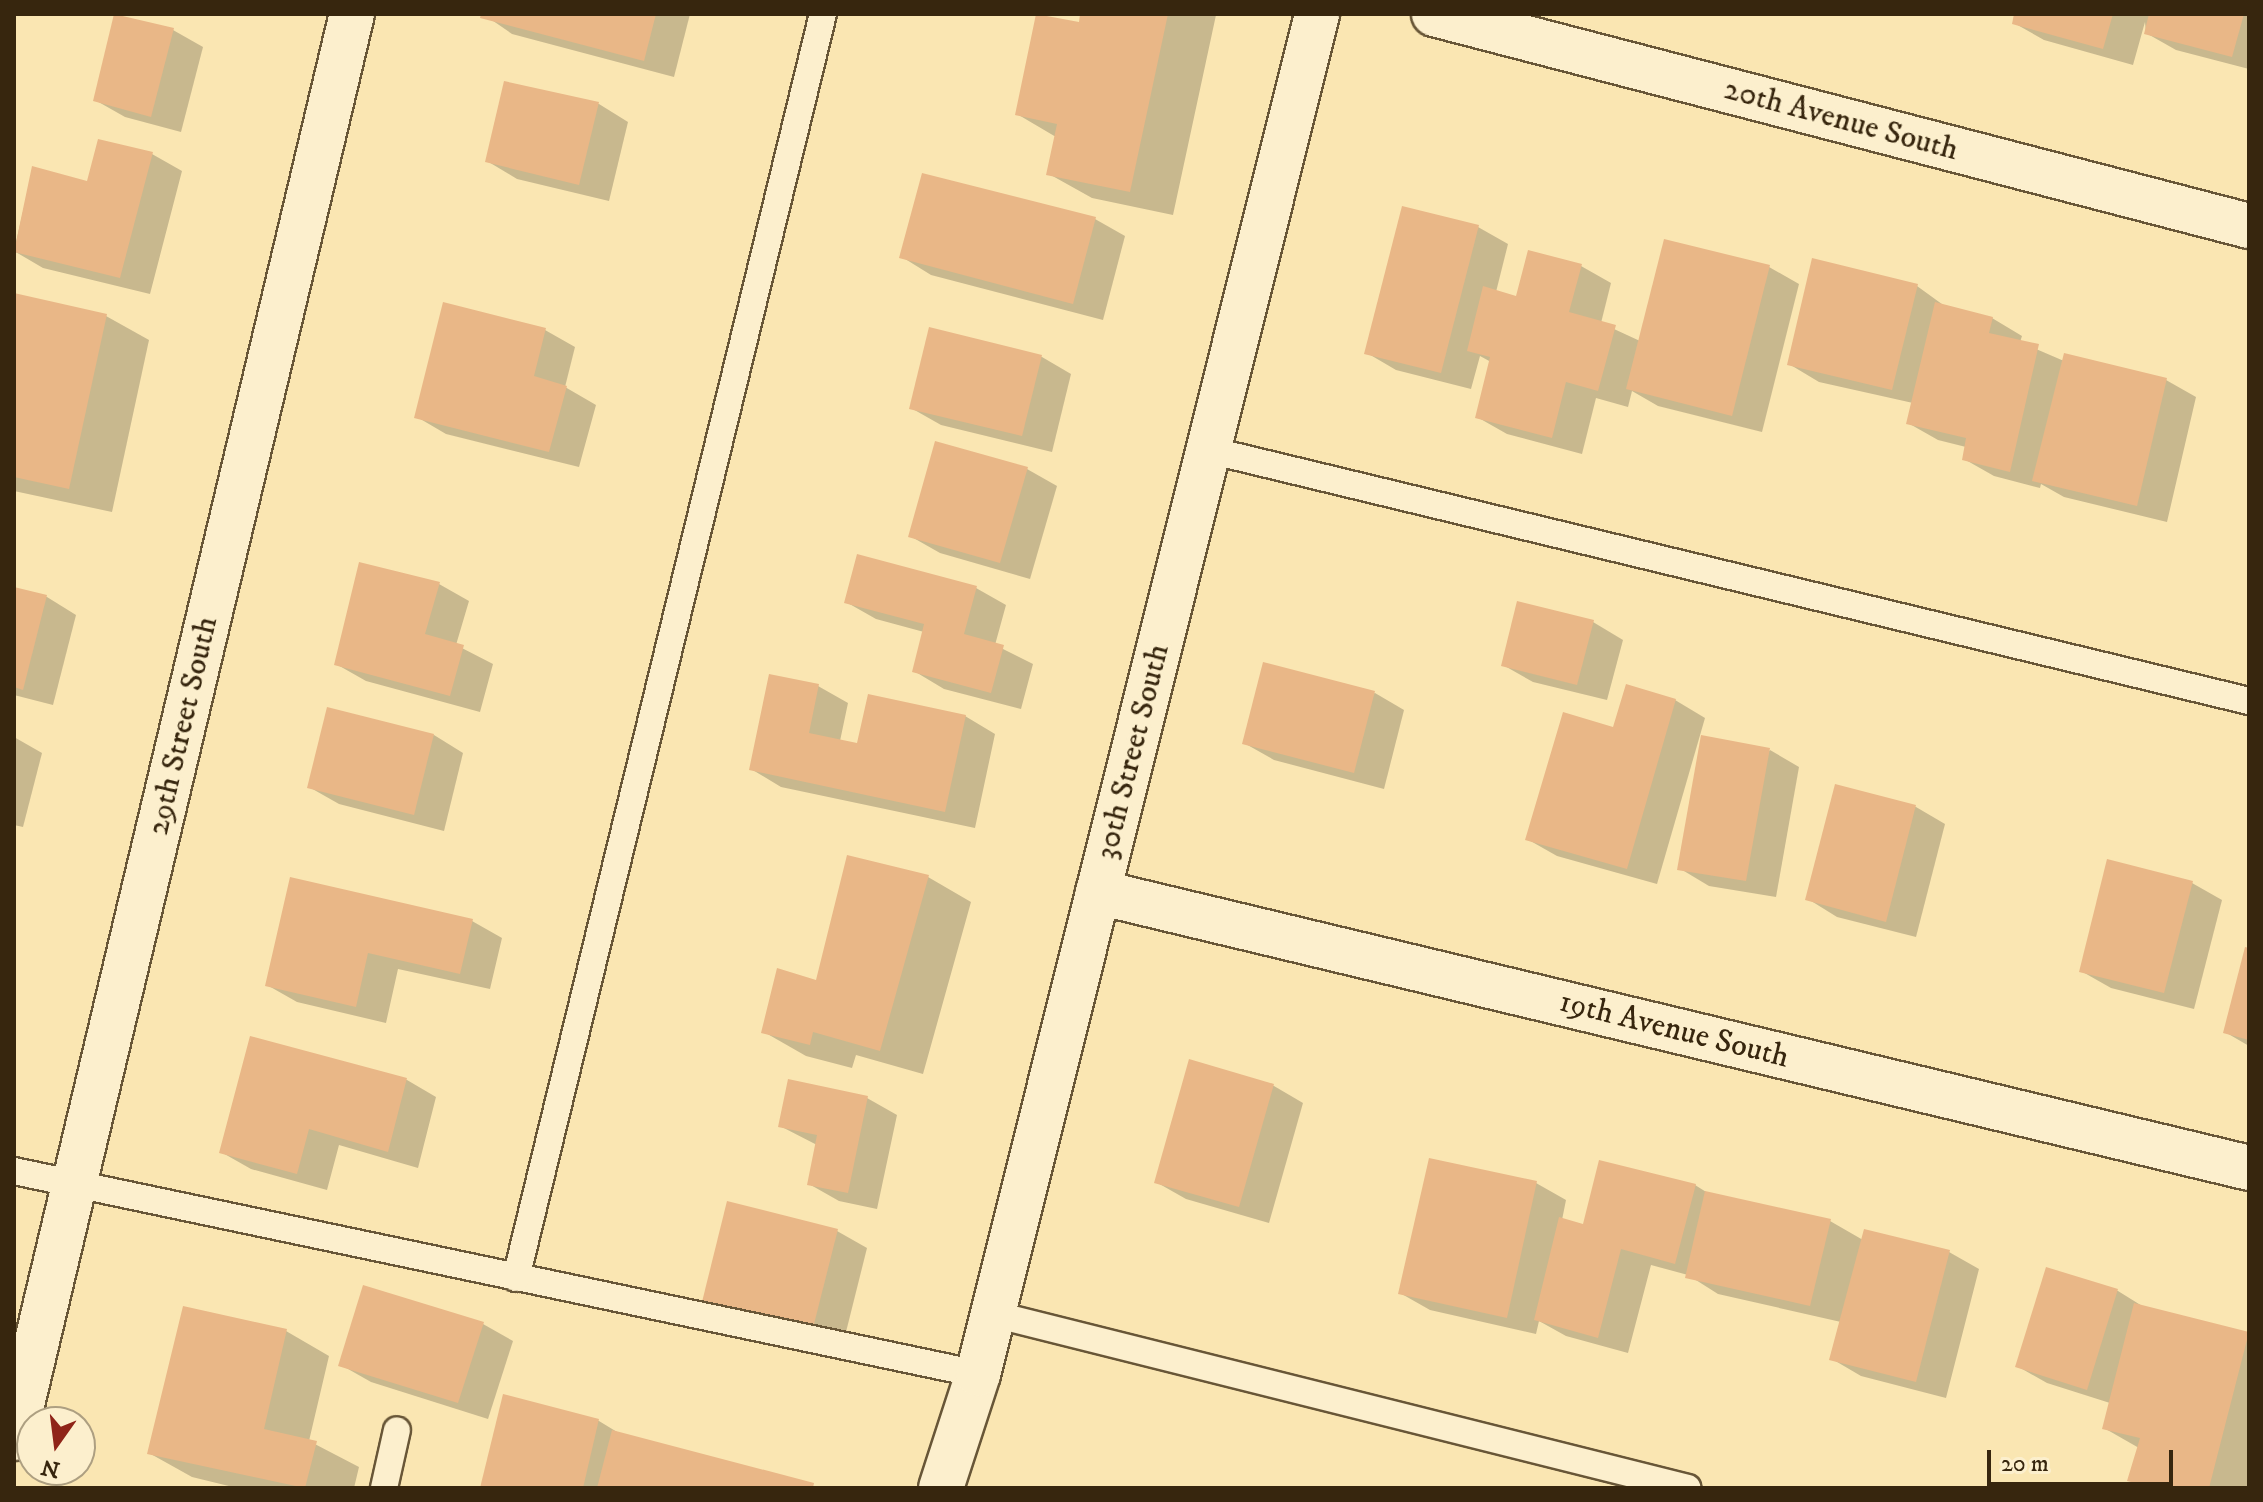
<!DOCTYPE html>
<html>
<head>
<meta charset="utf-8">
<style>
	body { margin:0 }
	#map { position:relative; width:2263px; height:1502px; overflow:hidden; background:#fae6b2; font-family:"IM FELL DW Pica",serif }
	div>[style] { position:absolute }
	.shadow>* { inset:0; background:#0003 }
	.building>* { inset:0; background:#e9b787 }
	.roads { filter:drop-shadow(2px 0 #685637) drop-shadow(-2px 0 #685637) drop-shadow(0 2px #685637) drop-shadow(0 -2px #685637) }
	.service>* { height:26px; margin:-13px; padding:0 13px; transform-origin:13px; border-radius:13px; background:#fcefcd }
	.minor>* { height:44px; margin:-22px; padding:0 22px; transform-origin:22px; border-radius:22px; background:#fcefcd }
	span { translate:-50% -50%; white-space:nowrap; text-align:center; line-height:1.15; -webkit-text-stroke:7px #fcefcd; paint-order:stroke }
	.street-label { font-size:32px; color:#37260e }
	.frame { position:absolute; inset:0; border:16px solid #37260e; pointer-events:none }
	.north { position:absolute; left:16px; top:1406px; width:80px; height:80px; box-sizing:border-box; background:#fcefcd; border:2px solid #ad9f81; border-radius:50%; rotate:194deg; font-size:22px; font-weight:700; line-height:32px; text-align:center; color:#37260e }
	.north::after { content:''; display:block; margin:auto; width:28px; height:36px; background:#8f2418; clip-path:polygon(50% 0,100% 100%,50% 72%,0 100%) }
	.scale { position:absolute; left:1987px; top:1450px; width:186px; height:36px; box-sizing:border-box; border:4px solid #37260e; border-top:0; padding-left:10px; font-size:24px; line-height:28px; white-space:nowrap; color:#37260e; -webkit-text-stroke:6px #fcefcd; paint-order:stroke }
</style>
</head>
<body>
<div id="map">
	<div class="shadow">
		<div style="clip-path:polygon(483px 14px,690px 14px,674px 77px,512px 34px)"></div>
		<div style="clip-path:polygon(1082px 14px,1216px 15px,1173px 215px,1092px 198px,1049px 174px,1056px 137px,1017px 114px,1080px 25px)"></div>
		<div style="clip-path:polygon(2016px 14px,2249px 14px,2249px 69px,2176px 50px,2146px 33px,2145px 22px,2133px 65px,2044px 40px,2014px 23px)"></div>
		<div style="clip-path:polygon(173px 30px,203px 47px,181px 132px,125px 117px,95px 100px)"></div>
		<div style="clip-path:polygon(506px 83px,599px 104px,628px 122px,609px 201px,517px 179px,487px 161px)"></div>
		<div style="clip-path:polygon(152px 154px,182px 171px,150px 294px,43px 268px,14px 251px,33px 168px,89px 183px)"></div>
		<div style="clip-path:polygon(1095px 219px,1125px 236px,1103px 320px,931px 275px,902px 257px)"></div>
		<div style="clip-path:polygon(1478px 227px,1508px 244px,1496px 292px,1517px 298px,1529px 252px,1581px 266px,1611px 283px,1601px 323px,1640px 341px,1769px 267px,1799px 284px,1762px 432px,1658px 406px,1632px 391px,1628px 407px,1596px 398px,1582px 454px,1507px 434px,1477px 417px,1491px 362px,1480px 356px,1471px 389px,1396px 370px,1367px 353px)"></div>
		<div style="clip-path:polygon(1917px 286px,1946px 307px,1992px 318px,2022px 336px,2020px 342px,2064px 361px,2166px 380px,2196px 397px,2167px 522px,2064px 497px,2041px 484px,2040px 488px,1994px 476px,1964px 459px,1966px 447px,1938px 440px,1908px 423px,1913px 403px,1819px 382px,1789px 364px)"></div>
		<div style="clip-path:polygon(14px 295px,106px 316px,149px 340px,112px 512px,14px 491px)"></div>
		<div style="clip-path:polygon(930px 329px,1042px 357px,1071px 374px,1052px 452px,941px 425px,911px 408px)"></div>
		<div style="clip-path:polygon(545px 330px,575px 347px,565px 387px,596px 405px,579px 467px,446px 434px,417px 417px)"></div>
		<div style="clip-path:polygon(1027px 469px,1057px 486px,1030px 579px,940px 553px,910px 536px)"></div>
		<div style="clip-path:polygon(439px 584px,469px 601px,456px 645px,493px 664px,480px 712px,366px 681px,336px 664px)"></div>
		<div style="clip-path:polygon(976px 588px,1006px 605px,995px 645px,1033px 664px,1021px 709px,944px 689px,914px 671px,924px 632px,876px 619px,846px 602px)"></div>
		<div style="clip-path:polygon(14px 589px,47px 597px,76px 615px,53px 705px,14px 695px)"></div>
		<div style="clip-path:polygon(1593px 622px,1623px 640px,1607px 700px,1533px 682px,1503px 665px)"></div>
		<div style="clip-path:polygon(818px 686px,848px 703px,840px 741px,859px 745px,965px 716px,995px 734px,975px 828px,781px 787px,751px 769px)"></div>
		<div style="clip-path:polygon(1375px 693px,1404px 710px,1384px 789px,1274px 760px,1244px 743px)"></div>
		<div style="clip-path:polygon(1675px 700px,1705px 718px,1657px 884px,1557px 856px,1527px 839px,1615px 729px)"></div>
		<div style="clip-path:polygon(434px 735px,463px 753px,444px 831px,339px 804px,309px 787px)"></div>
		<div style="clip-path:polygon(14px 737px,42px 753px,23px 827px,14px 825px)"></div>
		<div style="clip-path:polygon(1770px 750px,1799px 767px,1776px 897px,1709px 886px,1679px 868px)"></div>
		<div style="clip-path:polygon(1837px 787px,1916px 807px,1945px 824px,1916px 937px,1837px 917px,1808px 899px)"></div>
		<div style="clip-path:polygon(928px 877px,971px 902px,923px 1074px,856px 1055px,852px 1068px,806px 1056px,764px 1032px)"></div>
		<div style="clip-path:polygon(292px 879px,472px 921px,502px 938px,490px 989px,398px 969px,386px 1023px,297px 1002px,267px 985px)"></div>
		<div style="clip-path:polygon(2192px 883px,2222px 900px,2194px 1009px,2111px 988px,2081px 971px)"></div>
		<div style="clip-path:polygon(2249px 950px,2249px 1046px,2225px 1032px)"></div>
		<div style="clip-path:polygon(251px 1039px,407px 1080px,436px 1097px,418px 1168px,339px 1145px,327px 1190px,251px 1169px,221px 1152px)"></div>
		<div style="clip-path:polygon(1191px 1062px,1274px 1086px,1303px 1103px,1269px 1223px,1186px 1199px,1156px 1182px)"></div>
		<div style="clip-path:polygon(867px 1098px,897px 1115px,877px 1209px,839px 1201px,809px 1184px,817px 1145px,780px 1126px)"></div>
		<div style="clip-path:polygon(1536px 1183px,1566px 1200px,1562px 1220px,1585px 1226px,1695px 1185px,1711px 1195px,1830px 1221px,1863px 1240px,1949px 1252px,1979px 1269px,1946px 1398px,1861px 1376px,1832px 1359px,1841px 1322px,1718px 1294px,1688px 1275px,1651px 1265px,1628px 1353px,1566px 1336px,1539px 1321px,1536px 1334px,1430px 1310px,1400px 1293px)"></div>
		<div style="clip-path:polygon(837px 1231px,867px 1248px,843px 1344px,734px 1318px,704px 1301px)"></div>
		<div style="clip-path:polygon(2047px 1269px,2118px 1291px,2147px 1309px,2249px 1334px,2249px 1488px,2143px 1488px,2130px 1480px,2139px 1448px,2104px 1428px,2110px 1403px,2047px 1383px,2017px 1366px)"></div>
		<div style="clip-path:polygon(483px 1324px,513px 1341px,488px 1419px,371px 1382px,341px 1365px)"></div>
		<div style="clip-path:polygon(286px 1331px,329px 1356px,309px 1441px,359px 1467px,354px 1488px,237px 1488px,192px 1477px,149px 1453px)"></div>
		<div style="clip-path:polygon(505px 1397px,599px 1421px,622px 1435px,818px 1488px,483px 1488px)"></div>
	</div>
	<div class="building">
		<div style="clip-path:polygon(114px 14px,174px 28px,151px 117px,93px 101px)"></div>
		<div style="clip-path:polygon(481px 14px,656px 14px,644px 61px,480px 18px)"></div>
		<div style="clip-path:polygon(1036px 14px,1079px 22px,1080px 14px,1168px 14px,1130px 192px,1046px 175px,1057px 124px,1015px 115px)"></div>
		<div style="clip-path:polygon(2014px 14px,2113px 14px,2103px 49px,2012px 24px)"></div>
		<div style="clip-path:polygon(2149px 14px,2244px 14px,2232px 57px,2144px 34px)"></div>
		<div style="clip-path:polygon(504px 81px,599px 102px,579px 185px,485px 162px)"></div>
		<div style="clip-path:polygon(98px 139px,153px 152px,120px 278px,14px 252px,32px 166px,87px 181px)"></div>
		<div style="clip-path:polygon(922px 173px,1096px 217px,1073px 304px,899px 258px)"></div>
		<div style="clip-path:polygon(1402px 206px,1479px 225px,1441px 373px,1364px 354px)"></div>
		<div style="clip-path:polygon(1664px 239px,1770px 265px,1732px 416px,1626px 389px)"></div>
		<div style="clip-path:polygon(1528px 250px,1582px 264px,1569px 312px,1616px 325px,1598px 391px,1566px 382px,1552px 438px,1475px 418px,1490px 357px,1467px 351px,1483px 286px,1516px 296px)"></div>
		<div style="clip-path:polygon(1812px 258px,1918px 284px,1892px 390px,1787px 365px)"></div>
		<div style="clip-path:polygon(14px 293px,107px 314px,69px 489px,14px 477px)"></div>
		<div style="clip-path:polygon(443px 302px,546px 328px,534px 376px,567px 386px,549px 452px,414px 418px)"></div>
		<div style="clip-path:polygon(1935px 302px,1993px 317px,1989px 333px,2039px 344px,2010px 472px,1962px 460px,1966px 438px,1906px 424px)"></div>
		<div style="clip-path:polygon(929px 327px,1042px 355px,1022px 436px,909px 409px)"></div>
		<div style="clip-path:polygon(2064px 353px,2167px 378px,2137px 506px,2032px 481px)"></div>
		<div style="clip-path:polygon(935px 441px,1028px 467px,1000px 563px,908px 537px)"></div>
		<div style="clip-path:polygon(857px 554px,977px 586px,964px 634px,1004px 645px,991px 693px,912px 672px,924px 624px,844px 603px)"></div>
		<div style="clip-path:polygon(359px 562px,440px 582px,425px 634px,464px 645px,450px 696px,334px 665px)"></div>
		<div style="clip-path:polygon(14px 587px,47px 595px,23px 690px,14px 687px)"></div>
		<div style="clip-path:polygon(1517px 601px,1594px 620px,1577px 685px,1501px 666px)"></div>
		<div style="clip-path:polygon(1263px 662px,1375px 691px,1354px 773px,1242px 744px)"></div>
		<div style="clip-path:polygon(769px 674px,819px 684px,809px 733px,857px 743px,868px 694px,966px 715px,945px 812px,749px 770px)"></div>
		<div style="clip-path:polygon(1626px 684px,1676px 699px,1627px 869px,1525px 840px,1563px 712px,1613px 727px)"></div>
		<div style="clip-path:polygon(327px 707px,434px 734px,414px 815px,307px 788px)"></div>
		<div style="clip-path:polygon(1701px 735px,1770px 748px,1746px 881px,1677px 870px)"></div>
		<div style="clip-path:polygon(1835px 784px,1916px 805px,1886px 922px,1805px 900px)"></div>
		<div style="clip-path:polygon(847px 855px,929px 875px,880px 1051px,813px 1032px,810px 1045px,761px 1033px,777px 968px,816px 980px)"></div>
		<div style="clip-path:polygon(2107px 859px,2193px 881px,2164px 993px,2079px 972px)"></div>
		<div style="clip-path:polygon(290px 877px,473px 919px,460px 974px,368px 953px,356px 1007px,265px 986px)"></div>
		<div style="clip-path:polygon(2245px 947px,2249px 948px,2249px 1040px,2223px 1033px)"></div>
		<div style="clip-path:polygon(250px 1036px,407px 1078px,388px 1152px,309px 1129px,297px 1174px,219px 1153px)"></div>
		<div style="clip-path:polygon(1189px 1059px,1274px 1084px,1239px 1207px,1154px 1183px)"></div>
		<div style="clip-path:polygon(788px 1079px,868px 1096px,848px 1193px,807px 1185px,817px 1135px,778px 1127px)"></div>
		<div style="clip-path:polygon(1429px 1158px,1537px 1181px,1507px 1318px,1398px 1294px)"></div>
		<div style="clip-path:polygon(1599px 1160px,1696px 1184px,1675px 1264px,1621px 1249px,1598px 1338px,1534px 1320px,1559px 1217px,1583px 1224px)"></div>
		<div style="clip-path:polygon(1705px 1191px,1831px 1219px,1810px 1306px,1685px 1278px)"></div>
		<div style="clip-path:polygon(727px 1201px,838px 1229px,813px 1328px,702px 1302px)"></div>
		<div style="clip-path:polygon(1864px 1229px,1950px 1250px,1916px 1382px,1829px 1360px)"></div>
		<div style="clip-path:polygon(2046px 1267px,2118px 1289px,2087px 1390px,2015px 1367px)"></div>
		<div style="clip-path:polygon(363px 1285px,484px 1322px,458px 1403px,338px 1366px)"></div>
		<div style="clip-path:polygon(2134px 1303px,2249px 1332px,2209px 1488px,2155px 1488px,2127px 1481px,2140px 1438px,2102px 1429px)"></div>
		<div style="clip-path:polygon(183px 1306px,287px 1329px,264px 1429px,317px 1441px,305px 1488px,147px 1454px)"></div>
		<div style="clip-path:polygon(503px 1394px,599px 1419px,583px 1488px,480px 1488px)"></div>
		<div style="clip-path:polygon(612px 1430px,814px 1483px,813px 1488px,597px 1488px)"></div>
	</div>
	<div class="roads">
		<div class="service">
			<div style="left:1209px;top:450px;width:1070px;rotate:13.57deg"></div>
			<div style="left:14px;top:1171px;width:985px;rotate:11.89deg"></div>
			<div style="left:516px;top:1278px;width:1301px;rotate:-76.35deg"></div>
			<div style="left:993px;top:1314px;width:716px;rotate:14.06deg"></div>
			<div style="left:384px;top:1488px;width:59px;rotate:-77.4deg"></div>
		</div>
		<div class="minor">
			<div style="left:1434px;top:14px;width:842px;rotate:14.58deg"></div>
			<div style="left:1098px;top:892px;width:1184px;rotate:13.48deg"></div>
			<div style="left:14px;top:1438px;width:1464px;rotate:-76.65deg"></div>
			<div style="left:941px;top:1488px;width:120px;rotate:-72deg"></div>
			<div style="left:978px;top:1374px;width:1402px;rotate:-76deg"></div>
		</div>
	</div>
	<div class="street-label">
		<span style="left:1841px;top:120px;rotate:15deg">20th Avenue South</span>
		<span style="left:183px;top:726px;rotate:-77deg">29th Street South</span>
		<span style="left:1133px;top:752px;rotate:-76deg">30th Street South</span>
		<span style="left:1674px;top:1030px;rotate:14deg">19th Avenue South</span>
	</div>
	<div class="frame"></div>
	<div class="north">N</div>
	<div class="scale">20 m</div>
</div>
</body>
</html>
